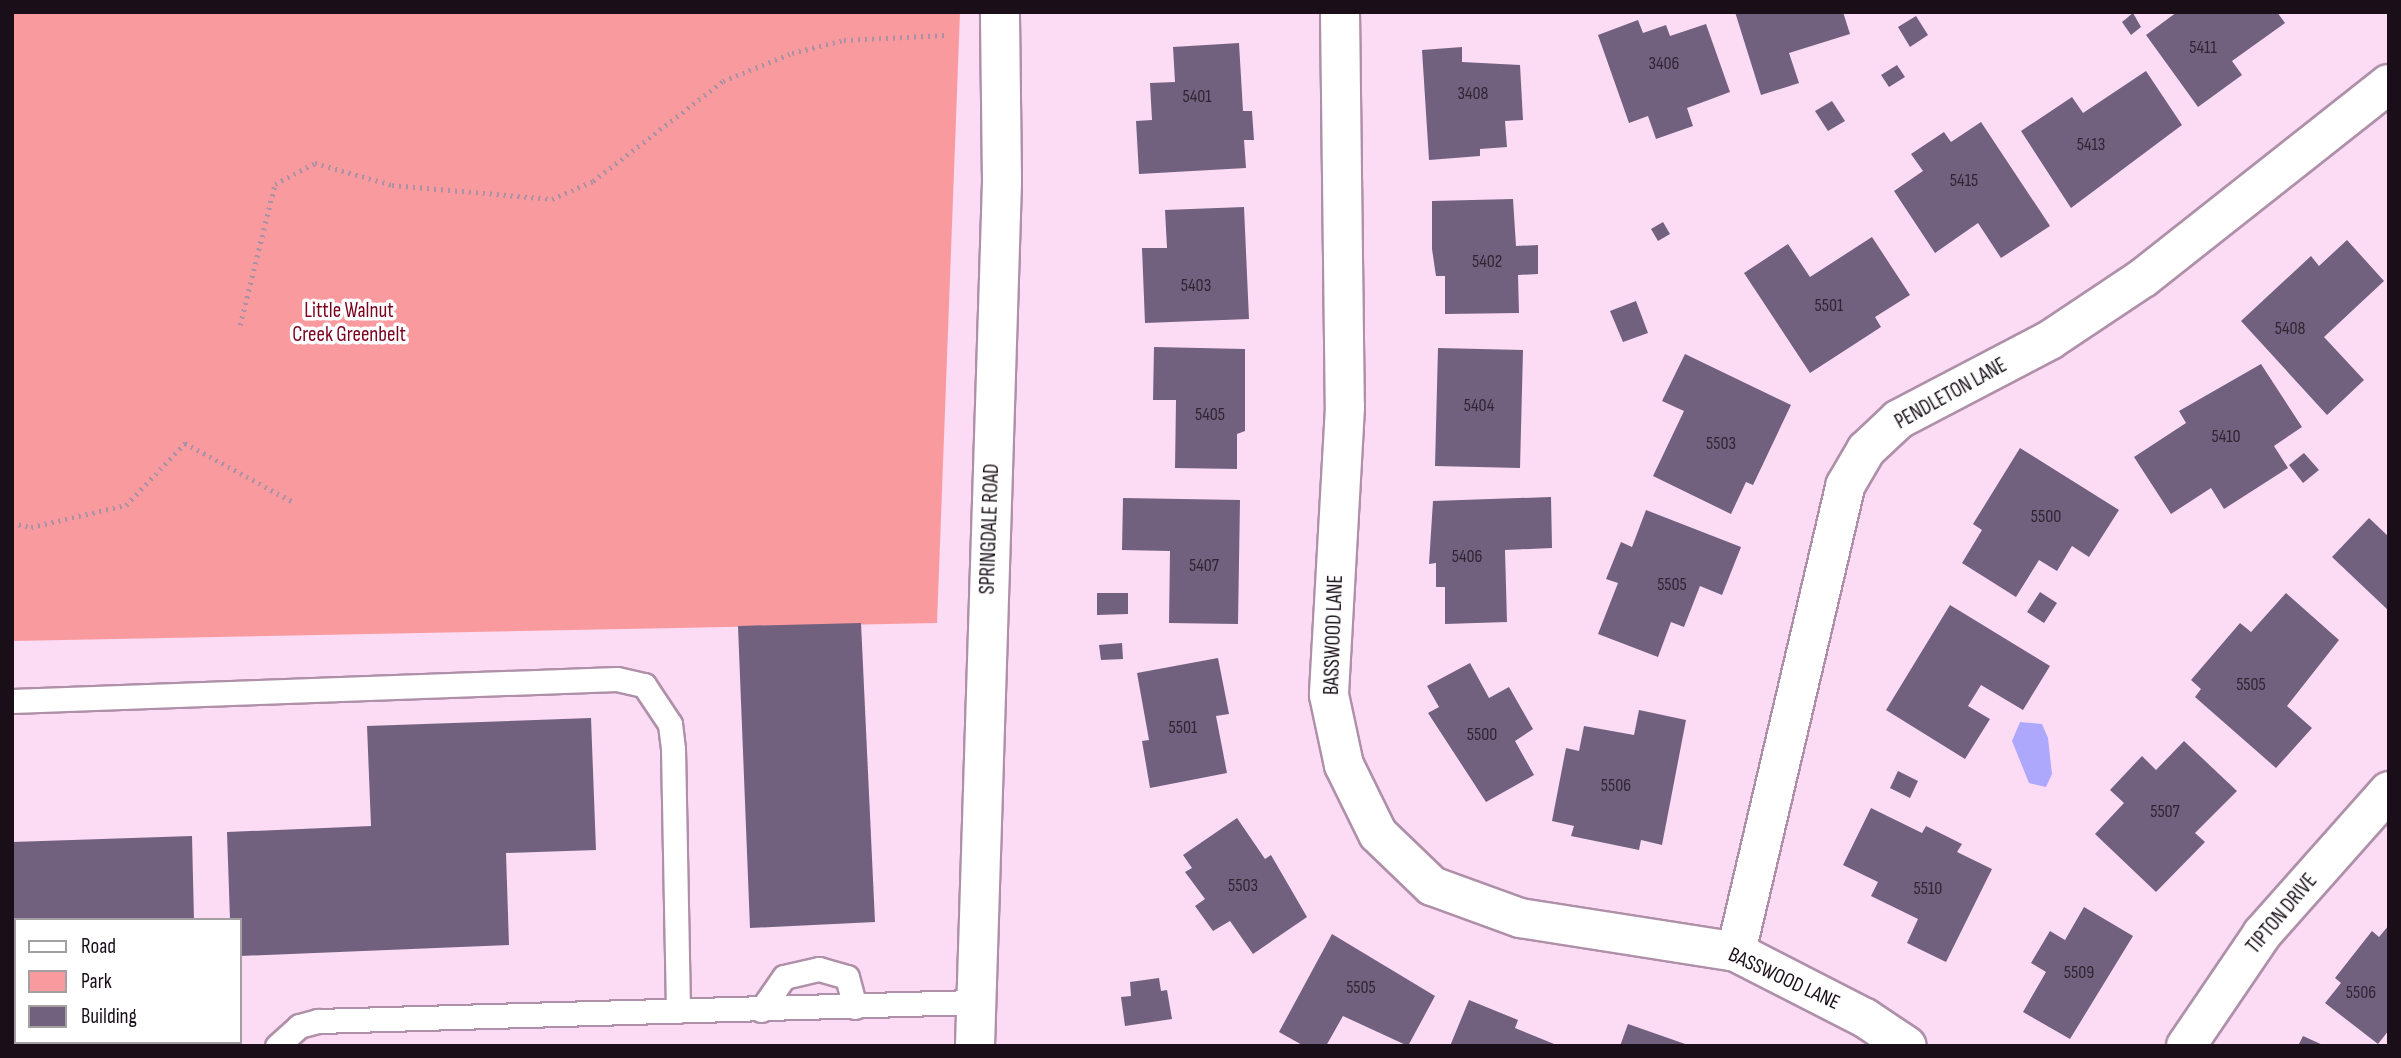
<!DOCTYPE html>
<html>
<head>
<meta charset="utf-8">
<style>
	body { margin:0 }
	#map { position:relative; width:2401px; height:1058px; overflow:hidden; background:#fcdbf5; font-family:"Sofia Sans Condensed",sans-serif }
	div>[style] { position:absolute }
	.green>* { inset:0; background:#f99b9e }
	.water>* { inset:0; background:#aea8fc }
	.building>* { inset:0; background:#71617f }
	.path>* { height:4.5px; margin-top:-2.25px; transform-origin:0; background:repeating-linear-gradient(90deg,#aa91a5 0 2px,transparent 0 7px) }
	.roads { filter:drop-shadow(2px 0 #af90a9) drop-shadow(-2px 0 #af90a9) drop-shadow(0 2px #af90a9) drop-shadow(0 -2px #af90a9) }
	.lane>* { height:23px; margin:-11.5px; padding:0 11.5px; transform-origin:11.5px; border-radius:11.5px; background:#fff }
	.street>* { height:38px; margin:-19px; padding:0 19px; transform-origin:19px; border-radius:19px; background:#fff }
	.secondary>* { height:38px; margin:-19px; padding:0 19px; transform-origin:19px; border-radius:19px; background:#fff }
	span { translate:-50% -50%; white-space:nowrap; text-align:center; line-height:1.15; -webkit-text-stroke:7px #fff; paint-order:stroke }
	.number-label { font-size:18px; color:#302432 }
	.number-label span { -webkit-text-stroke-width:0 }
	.park-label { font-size:21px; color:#7b001f }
	.street-label { font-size:21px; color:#1a0f19 }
	.frame { position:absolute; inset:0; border:14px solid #1a0f19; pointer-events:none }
	.legend { position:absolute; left:14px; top:918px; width:228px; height:126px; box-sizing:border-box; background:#fff; border:2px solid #a39fa3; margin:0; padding:9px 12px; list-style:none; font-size:21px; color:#1a0f19 }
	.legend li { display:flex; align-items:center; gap:14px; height:35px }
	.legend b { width:35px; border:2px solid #a39fa3 }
</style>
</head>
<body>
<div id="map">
	<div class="green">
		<div style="clip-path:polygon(12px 12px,960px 12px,937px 623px,12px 641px)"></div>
	</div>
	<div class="water">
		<div style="clip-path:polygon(2020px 722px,2042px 724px,2048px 738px,2052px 774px,2046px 787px,2029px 783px,2012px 741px)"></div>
	</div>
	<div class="building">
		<div style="clip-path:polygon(1735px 12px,1843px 12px,1850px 34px,1789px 53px,1799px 83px,1761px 95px)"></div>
		<div style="clip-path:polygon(2177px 12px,2277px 12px,2285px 23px,2232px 61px,2242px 75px,2198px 107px,2146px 35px)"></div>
		<div style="clip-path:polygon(2133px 13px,2141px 27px,2131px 35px,2122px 22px)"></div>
		<div style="clip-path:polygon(1916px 16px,1928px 35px,1910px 47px,1898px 27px)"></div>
		<div style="clip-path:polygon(1638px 20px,1643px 33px,1666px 25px,1670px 36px,1706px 24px,1730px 92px,1687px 108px,1693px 126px,1656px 139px,1648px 116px,1629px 123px,1598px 35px)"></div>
		<div style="clip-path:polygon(1239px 43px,1243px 111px,1252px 111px,1254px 140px,1244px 140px,1246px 168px,1139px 174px,1136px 121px,1152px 120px,1150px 83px,1175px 82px,1173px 47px)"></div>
		<div style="clip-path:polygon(1462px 47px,1462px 62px,1520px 65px,1523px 120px,1505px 121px,1507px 147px,1480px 149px,1480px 156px,1429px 160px,1422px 50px)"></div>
		<div style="clip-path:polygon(1897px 65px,1905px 77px,1889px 87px,1881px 75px)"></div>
		<div style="clip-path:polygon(2146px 71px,2182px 125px,2071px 208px,2021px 131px,2072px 97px,2083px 113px)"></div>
		<div style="clip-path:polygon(1832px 101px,1845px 121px,1828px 131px,1815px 111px)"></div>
		<div style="clip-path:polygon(1981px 122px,2050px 226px,2001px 258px,1978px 223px,1935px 253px,1894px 191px,1923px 171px,1911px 154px,1944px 132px,1951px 142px)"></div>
		<div style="clip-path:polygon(1513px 199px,1516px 246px,1538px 245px,1538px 274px,1518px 275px,1519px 313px,1445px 314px,1445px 276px,1436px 276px,1432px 249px,1432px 201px)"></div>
		<div style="clip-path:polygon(1244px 207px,1249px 319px,1145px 323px,1142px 248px,1167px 248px,1165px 210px)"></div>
		<div style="clip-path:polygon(1663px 222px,1670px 234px,1658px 241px,1651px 229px)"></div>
		<div style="clip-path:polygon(1872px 237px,1910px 295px,1875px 317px,1881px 327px,1810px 373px,1744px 273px,1788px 244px,1810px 277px)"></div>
		<div style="clip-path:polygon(2347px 240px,2384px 281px,2324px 337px,2364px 380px,2327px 415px,2241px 321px,2311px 256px,2319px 266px)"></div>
		<div style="clip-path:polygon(1636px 301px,1648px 333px,1623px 342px,1610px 311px)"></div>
		<div style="clip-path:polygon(1154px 347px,1245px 349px,1245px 431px,1237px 434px,1237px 469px,1175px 468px,1176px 400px,1153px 400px)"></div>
		<div style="clip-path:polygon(1438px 348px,1523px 350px,1520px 468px,1435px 466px)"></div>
		<div style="clip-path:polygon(1685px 354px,1791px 405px,1753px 485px,1746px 482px,1731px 514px,1653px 476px,1684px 411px,1662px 401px)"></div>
		<div style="clip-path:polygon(2261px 364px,2302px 427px,2274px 446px,2288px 468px,2224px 509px,2211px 488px,2171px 514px,2134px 457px,2186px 423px,2179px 411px)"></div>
		<div style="clip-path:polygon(2020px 448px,2119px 510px,2089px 557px,2072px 546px,2057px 571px,2039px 560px,2016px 597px,1962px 563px,1982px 530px,1973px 524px)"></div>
		<div style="clip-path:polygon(2304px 453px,2319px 470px,2303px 483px,2289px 465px)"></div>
		<div style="clip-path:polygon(1551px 497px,1552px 548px,1505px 550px,1507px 622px,1445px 624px,1445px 587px,1436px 587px,1436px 563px,1429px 564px,1433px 501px)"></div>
		<div style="clip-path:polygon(1123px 498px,1240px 500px,1238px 624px,1169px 623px,1170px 551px,1122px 550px)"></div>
		<div style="clip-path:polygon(1646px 510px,1741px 547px,1722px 595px,1700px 586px,1684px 627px,1671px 622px,1658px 657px,1598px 634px,1618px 583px,1606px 579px,1621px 542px,1632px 547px)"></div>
		<div style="clip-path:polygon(2369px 518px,2389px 537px,2389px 611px,2332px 557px)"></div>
		<div style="clip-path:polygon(2040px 592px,2057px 603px,2044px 623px,2027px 612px)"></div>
		<div style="clip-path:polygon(1097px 593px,1128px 593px,1128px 614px,1097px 615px)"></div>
		<div style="clip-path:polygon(2286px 593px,2339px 640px,2287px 706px,2312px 728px,2276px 768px,2195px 697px,2201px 689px,2191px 680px,2240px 623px,2251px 632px)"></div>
		<div style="clip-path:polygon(1950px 605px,2050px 666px,2023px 710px,1981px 685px,1968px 706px,1990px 719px,1965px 759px,1886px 710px)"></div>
		<div style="clip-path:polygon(861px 623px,875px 922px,750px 928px,738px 626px)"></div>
		<div style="clip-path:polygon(1122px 643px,1123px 659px,1101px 660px,1099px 645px)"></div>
		<div style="clip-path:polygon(1218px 658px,1229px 714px,1216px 716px,1227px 773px,1150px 788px,1142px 741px,1149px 740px,1137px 673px)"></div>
		<div style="clip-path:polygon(1470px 663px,1489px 698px,1509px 687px,1533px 729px,1515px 741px,1534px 775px,1486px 802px,1428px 713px,1439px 707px,1427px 686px)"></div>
		<div style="clip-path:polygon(1639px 710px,1686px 720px,1662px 845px,1641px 840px,1639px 850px,1571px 836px,1574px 826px,1552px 821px,1566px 748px,1579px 751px,1584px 726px,1634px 735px)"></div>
		<div style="clip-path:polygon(591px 718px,596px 850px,506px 853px,509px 945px,240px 956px,240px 920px,230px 920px,227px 832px,371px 826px,367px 726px)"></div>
		<div style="clip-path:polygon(2184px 741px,2237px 791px,2195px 833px,2205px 842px,2156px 892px,2095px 834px,2124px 803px,2110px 790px,2142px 756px,2156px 770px)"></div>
		<div style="clip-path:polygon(1898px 771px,1918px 781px,1910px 798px,1890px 788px)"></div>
		<div style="clip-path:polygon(1871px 808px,1922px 833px,1926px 826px,1962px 844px,1957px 852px,1992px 869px,1946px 962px,1907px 943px,1918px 919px,1871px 896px,1878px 882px,1843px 865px)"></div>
		<div style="clip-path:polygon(1237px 818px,1265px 859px,1271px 855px,1307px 917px,1253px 954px,1230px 921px,1213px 931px,1195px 906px,1205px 899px,1185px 872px,1192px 868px,1183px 855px)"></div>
		<div style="clip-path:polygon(192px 836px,194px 920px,16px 920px,12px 966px,12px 842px)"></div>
		<div style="clip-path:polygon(2084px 907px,2133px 936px,2070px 1039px,2023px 1012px,2046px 972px,2031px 963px,2050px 931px,2065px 940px)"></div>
		<div style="clip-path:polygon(2389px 925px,2389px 1030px,2378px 1044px,2325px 1003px,2341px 983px,2335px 978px,2372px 931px,2379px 937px)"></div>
		<div style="clip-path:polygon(1332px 934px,1435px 996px,1408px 1046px,1343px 1016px,1326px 1046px,1304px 1046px,1279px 1032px)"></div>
		<div style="clip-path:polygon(1159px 978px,1161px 991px,1167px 990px,1172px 1019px,1125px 1026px,1121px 997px,1131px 996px,1130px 982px)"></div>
		<div style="clip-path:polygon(1469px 1000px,1518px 1020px,1515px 1028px,1559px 1046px,1450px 1046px)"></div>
		<div style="clip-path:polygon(1628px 1024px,1688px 1045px,1688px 1046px,1620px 1046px)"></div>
		<div style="clip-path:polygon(2303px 1036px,2325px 1046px,2298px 1046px)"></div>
		<div style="clip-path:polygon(47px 1042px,197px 1042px,197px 1046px,47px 1046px)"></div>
	</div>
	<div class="path">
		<div style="left:240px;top:325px;width:145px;rotate:-76.1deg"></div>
		<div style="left:275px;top:184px;width:45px;rotate:-27.7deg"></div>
		<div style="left:315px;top:163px;width:80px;rotate:15.9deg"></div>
		<div style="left:392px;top:185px;width:161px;rotate:5deg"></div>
		<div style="left:552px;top:199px;width:45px;rotate:-23.7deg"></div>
		<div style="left:593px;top:181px;width:164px;rotate:-37.6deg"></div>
		<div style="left:723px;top:81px;width:74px;rotate:-22.1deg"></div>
		<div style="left:792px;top:53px;width:54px;rotate:-14deg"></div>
		<div style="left:844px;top:40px;width:104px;rotate:-2.8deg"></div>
		<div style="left:12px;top:523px;width:19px;rotate:12deg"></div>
		<div style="left:31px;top:527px;width:98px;rotate:-13deg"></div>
		<div style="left:126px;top:505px;width:86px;rotate:-46.4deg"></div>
		<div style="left:185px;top:443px;width:125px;rotate:28.6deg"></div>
	</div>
	<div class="roads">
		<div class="lane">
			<div style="left:12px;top:701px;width:605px;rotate:-2.08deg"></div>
			<div style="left:617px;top:679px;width:28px;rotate:13deg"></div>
			<div style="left:644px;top:685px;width:47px;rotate:56.3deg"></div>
			<div style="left:670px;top:724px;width:25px;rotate:83deg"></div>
			<div style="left:673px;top:749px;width:262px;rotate:88.9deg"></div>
			<div style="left:761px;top:1010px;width:40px;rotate:-55.1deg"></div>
			<div style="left:784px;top:977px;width:36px;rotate:-13deg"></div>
			<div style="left:819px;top:969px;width:29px;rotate:16deg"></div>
			<div style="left:847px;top:977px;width:31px;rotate:75deg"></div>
			<div style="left:277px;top:1046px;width:30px;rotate:-42deg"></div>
			<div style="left:299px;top:1026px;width:20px;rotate:-15deg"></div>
			<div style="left:318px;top:1021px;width:656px;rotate:-1.66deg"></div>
		</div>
		<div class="street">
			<div style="left:1340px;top:12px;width:395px;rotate:89.3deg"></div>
			<div style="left:1345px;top:407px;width:288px;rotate:93.2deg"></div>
			<div style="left:1329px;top:695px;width:72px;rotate:77.9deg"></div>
			<div style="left:1344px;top:765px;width:77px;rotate:63.8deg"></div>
			<div style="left:1378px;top:834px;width:75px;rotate:43.9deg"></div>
			<div style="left:1432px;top:886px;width:94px;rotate:20deg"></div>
			<div style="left:1520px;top:918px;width:219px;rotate:8.9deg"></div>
			<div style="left:1736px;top:952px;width:145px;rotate:27.1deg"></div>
			<div style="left:1865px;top:1018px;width:50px;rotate:33.7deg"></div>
			<div style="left:1736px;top:952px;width:479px;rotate:-76.8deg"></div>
			<div style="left:1845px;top:486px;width:42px;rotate:-59.7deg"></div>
			<div style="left:1866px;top:450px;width:45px;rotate:-43.2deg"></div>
			<div style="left:1899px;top:419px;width:170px;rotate:-27.6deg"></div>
			<div style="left:2050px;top:340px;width:112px;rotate:-33.7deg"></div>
			<div style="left:2143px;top:278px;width:313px;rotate:-38.3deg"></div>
			<div style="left:2186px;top:1046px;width:135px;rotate:-55.8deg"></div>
			<div style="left:2262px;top:934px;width:191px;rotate:-48.4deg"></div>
		</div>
		<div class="secondary">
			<div style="left:975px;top:1046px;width:865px;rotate:-88.21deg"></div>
			<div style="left:1002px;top:181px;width:169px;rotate:-90.7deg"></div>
		</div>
	</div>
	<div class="number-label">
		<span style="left:2203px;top:48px">5411</span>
		<span style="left:1664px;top:64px">3406</span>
		<span style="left:1473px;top:94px">3408</span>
		<span style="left:1197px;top:97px">5401</span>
		<span style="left:2091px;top:145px">5413</span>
		<span style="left:1964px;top:181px">5415</span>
		<span style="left:1487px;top:262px">5402</span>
		<span style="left:1196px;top:286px">5403</span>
		<span style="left:1829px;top:306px">5501</span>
		<span style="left:2290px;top:329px">5408</span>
		<span style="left:1479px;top:406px">5404</span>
		<span style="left:1210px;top:415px">5405</span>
		<span style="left:2226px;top:437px">5410</span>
		<span style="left:1721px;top:444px">5503</span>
		<span style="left:2046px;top:517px">5500</span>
		<span style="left:1467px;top:557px">5406</span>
		<span style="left:1204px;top:566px">5407</span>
		<span style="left:1672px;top:585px">5505</span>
		<span style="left:2251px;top:685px">5505</span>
		<span style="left:1183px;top:728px">5501</span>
		<span style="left:1482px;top:735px">5500</span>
		<span style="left:1616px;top:786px">5506</span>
		<span style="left:2165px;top:812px">5507</span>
		<span style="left:1243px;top:886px">5503</span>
		<span style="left:1928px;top:889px">5510</span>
		<span style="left:2079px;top:973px">5509</span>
		<span style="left:1361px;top:988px">5505</span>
		<span style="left:2361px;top:993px">5506</span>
	</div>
	<div class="park-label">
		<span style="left:349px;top:323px">Little Walnut<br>Creek Greenbelt</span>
	</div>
	<div class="street-label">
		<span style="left:1951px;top:394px;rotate:-29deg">PENDLETON LANE</span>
		<span style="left:990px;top:529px;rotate:-88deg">SPRINGDALE ROAD</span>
		<span style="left:1334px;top:635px;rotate:-88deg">BASSWOOD LANE</span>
		<span style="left:2282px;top:914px;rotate:-50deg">TIPTON DRIVE</span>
		<span style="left:1784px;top:979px;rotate:25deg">BASSWOOD LANE</span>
	</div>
	<div class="frame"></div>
	<ul class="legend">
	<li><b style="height:9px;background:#fff"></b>Road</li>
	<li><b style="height:19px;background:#f99b9e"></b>Park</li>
	<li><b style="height:19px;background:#71617f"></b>Building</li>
	</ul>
</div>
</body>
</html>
